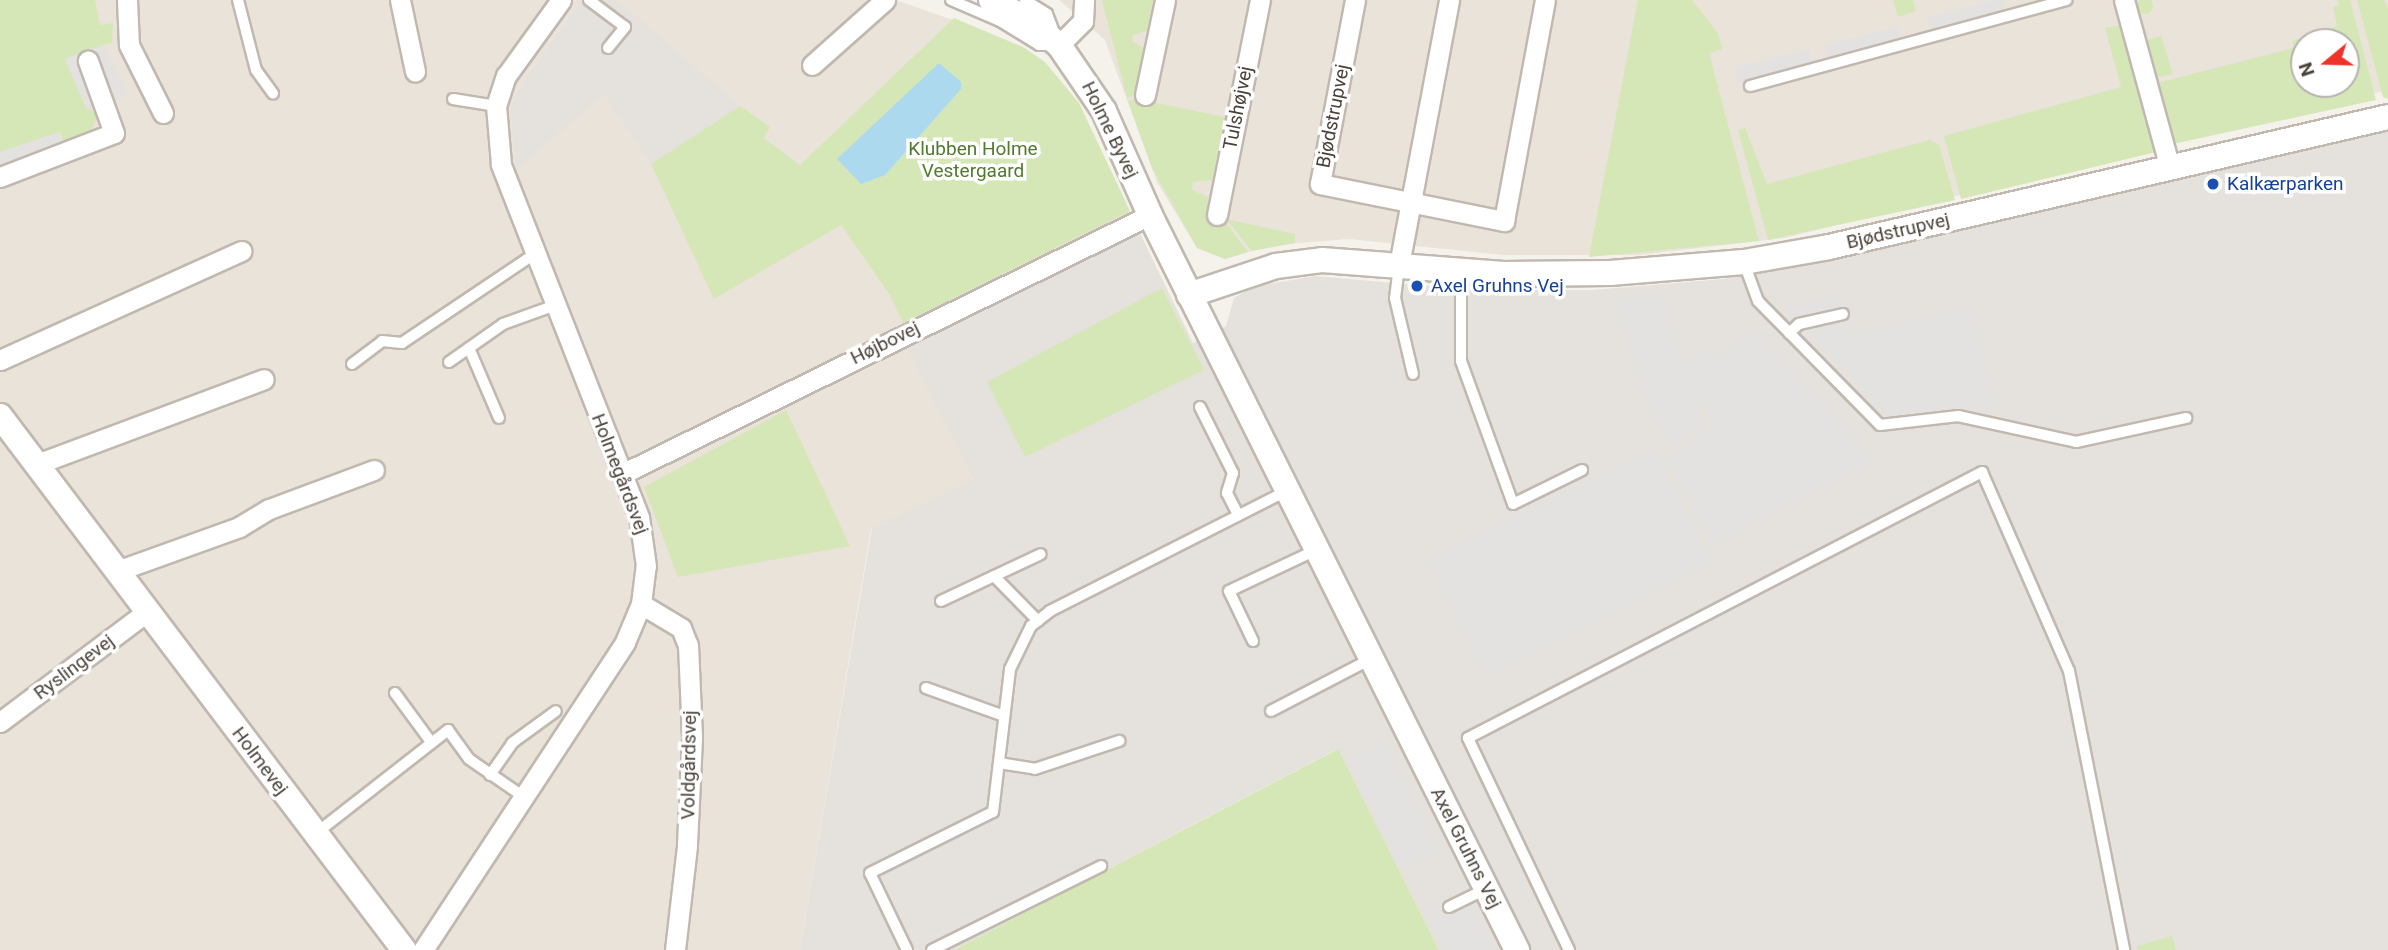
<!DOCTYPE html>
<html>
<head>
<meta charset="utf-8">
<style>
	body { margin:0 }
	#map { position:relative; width:2388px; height:950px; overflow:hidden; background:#f5f2ec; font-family:Roboto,sans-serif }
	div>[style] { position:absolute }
	.residential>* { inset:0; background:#e9e3da }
	.industrial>* { inset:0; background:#e5e1dd }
	.green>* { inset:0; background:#d6e7b7 }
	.round { border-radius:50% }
	.parking>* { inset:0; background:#e4e2e0 }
	.water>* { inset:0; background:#acd9ee }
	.roads { filter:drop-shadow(2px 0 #c1b8af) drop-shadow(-2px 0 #c1b8af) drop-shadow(0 2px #c1b8af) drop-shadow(0 -2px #c1b8af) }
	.service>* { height:10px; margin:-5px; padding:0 5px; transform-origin:5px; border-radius:5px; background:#fff }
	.minor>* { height:19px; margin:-9.5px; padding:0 9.5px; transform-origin:9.5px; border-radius:9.5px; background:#fff }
	.tertiary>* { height:24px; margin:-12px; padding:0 12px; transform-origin:12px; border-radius:12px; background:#fff }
	.dots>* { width:19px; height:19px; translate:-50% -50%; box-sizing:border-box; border:4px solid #fff; border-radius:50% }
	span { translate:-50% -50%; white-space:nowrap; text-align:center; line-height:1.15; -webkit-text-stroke:7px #fff; paint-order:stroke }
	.street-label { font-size:19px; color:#4a423a }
	.park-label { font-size:19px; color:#527a2e }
	.transit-label { font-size:19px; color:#164399 }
	.left { translate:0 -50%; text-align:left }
	.north { position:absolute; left:2290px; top:28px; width:70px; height:70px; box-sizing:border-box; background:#fff; border:2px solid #b7b3b0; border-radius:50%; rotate:251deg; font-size:19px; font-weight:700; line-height:28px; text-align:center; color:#4a423a }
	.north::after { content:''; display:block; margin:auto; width:24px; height:32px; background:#f03328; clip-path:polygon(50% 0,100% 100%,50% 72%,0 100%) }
</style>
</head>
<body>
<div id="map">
	<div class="residential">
		<div style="clip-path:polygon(0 0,896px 0,970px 26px,1067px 99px,1139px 231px,974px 479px,871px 529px,800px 950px,0 950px)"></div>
		<div style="clip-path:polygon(evenodd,1059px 0,2388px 0,2388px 90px,1784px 238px,1639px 255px,1503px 255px,1349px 239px,1272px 245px,1225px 259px,1197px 248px,1157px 182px,1105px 40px,1059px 0,2304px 42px,2346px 42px,2346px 84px,2304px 84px,2304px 42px)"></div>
	</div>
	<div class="industrial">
		<div style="clip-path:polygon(582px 0,617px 0,740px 106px,651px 164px,604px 94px,516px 170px,511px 111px,516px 93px)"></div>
		<div style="clip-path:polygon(2388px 131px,2388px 950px,1439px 950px,1337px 749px,954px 950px,800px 950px,872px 528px,974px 479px,906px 347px,1139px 231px,1193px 343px,1226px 326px,1234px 298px,1256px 286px,1315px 276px,1473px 290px,1592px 290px,1724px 279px)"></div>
	</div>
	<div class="green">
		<div class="round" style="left:2137px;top:-2px;width:16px;height:16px"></div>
		<div style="clip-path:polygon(0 0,95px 0,100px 25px,113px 23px,112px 42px,65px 59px,99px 114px,91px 132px,64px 145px,60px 132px,0 152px)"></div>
		<div style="clip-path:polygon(1102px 0,1153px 0,1147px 31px,1133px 35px,1132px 41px,1143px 48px,1136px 95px,1127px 98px)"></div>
		<div style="clip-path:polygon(1638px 0,1692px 0,1718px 33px,1722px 49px,1710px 53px,1710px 57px,1759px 241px,1589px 257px)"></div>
		<div style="clip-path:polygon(1893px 0,1913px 0,1916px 11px,1898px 17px)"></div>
		<div style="clip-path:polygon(evenodd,2338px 0,2350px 0,2376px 100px,2173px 144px,2157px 83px,2294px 48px,2292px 41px,2337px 26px,2333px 7px,2339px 5px,2338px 0,2304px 42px,2346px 42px,2346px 84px,2304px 84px,2304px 42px)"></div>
		<div style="clip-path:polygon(2357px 0,2384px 0,2388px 9px,2388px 99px,2383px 97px)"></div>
		<div style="clip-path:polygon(954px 18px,1023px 47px,1045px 62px,1079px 103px,1130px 211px,903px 323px,890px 295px,841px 225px,714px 299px,651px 164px,740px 106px,770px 127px,764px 138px,800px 165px)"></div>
		<div style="clip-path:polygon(2122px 25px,2156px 152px,1961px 199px,1944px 136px,2121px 87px,2105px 28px)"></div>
		<div style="clip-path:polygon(2161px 36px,2173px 74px,2155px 78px,2145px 41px)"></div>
		<div style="clip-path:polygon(1137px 99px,1225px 117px,1212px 180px,1193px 182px,1192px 190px,1208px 197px,1208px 217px,1224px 220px,1248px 252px,1225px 259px,1197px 248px,1152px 168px,1128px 101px)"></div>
		<div style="clip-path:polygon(1745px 128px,1767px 184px,1930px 140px,1939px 145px,1955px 200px,1768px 240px,1738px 130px)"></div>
		<div style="clip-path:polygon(1226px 219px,1295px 234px,1295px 243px,1252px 251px)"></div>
		<div style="clip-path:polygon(1162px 288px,1204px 370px,1025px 457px,987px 382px)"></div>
		<div style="clip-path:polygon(786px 410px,850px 546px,678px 577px,644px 487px)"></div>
		<div style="clip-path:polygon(1338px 749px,1439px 950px,954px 950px)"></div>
		<div style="clip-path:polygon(2172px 936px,2176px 950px,2137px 950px,2137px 946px)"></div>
	</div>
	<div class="parking">
		<div style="clip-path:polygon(1993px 0,2002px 0,2005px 13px,1931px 33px,1926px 18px)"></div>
		<div style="clip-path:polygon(1898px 26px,1902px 40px,1828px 61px,1823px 46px)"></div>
		<div style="clip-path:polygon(103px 45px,128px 93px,99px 114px,86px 108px,65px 59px)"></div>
		<div style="clip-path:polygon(1809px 48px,1813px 63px,1738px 83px,1734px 68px)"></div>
		<div style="clip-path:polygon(60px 132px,64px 145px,0 170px,0 152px)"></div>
		<div style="clip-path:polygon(1841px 294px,1851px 335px,1971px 306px,1996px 412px,1959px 406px,1888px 418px,1884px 406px,1877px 407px,1862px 391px,1858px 379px,1851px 380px,1848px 369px,1841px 370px,1826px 354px,1823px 340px,1815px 342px,1812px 332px,1806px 333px,1790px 318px,1787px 308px)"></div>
		<div style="clip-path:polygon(1662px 295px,1682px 364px,1706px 349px,1709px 357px,1732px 351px,1736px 337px,1749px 331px,1876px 461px,1711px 545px,1668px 460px,1713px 425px,1698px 394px,1693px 398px,1704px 424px,1673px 447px,1644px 391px,1615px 299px)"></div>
		<div style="clip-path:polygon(1654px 448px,1711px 562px,1486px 677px,1426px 559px)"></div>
		<div style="clip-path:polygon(1384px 743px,1438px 849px,1402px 868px,1349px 761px)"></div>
		<div style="clip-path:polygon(1465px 893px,1494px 950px,1445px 950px,1426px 913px)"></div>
	</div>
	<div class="water">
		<div style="clip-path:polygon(939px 63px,961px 82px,961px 89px,885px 175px,861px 184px,837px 159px)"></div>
	</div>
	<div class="roads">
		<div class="service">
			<div style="left:238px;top:0;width:72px;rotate:75.6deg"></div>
			<div style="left:256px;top:70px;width:29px;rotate:54deg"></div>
			<div style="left:589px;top:0;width:45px;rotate:36.9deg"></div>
			<div style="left:625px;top:27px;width:27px;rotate:129deg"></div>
			<div style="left:951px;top:0;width:53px;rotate:23.2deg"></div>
			<div style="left:1000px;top:21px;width:46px;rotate:31.6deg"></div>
			<div style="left:1039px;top:45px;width:12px"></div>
			<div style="left:1025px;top:0;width:26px;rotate:32deg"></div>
			<div style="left:1047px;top:14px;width:19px;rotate:69deg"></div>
			<div style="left:1750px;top:86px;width:328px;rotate:-15.2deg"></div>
			<div style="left:453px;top:99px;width:44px;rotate:9.2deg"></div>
			<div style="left:1744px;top:263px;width:40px;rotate:69.8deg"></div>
			<div style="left:1758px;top:301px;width:174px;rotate:45.5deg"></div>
			<div style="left:1880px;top:425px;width:79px;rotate:-6.6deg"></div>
			<div style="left:1958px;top:416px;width:121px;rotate:12.4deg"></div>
			<div style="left:2076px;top:442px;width:113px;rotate:-12.3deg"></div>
			<div style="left:1399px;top:266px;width:32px;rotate:97deg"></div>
			<div style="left:1395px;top:298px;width:78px;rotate:76.7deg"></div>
			<div style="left:1461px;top:271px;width:90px;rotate:90deg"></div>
			<div style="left:1461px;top:361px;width:152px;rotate:70deg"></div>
			<div style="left:1513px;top:504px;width:77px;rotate:-26.2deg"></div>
			<div style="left:1789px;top:333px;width:13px;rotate:-42deg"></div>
			<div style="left:1799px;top:324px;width:45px;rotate:-12.8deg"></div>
			<div style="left:469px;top:348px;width:76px;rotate:66.8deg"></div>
			<div style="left:449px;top:362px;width:66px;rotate:-35.1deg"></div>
			<div style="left:503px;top:324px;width:53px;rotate:-19.8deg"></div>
			<div style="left:352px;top:364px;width:38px;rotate:-37deg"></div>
			<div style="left:382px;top:341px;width:20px;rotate:6deg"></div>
			<div style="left:402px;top:343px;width:158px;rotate:-33.9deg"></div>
			<div style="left:1200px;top:407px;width:74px;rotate:63.4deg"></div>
			<div style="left:1233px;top:473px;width:21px;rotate:107deg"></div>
			<div style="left:1227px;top:493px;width:25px;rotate:63deg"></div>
			<div style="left:994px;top:576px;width:63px;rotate:45.6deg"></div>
			<div style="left:941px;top:601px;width:110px;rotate:-25.2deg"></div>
			<div style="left:1253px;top:641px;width:55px;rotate:-115.6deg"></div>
			<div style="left:1229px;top:591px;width:96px;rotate:-25.2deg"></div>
			<div style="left:926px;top:688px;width:83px;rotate:19.7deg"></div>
			<div style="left:395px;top:693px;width:61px;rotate:53.7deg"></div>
			<div style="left:1271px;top:711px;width:113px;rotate:-27.5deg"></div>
			<div style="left:999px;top:763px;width:36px;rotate:9deg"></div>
			<div style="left:1035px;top:769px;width:89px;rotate:-18.4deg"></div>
			<div style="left:490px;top:775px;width:39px;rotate:-55deg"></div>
			<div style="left:512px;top:743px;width:54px;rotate:-36deg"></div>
			<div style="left:315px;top:834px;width:169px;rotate:-38deg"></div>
			<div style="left:448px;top:730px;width:36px;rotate:54deg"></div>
			<div style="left:469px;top:759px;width:67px;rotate:34.6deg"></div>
			<div style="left:1449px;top:907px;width:41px;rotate:-25.9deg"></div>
			<div style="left:907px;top:950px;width:85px;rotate:-115.7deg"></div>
			<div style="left:870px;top:873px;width:137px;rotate:-26.4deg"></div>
			<div style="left:993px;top:812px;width:144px;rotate:-83.2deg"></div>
			<div style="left:1010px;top:669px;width:48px;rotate:-64deg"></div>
			<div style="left:1031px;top:626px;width:24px;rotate:-38deg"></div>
			<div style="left:1050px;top:611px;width:266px;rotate:-26.9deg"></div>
			<div style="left:932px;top:950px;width:189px;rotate:-26.4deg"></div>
			<div style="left:1569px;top:950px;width:235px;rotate:-115.5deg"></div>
			<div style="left:1468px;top:738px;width:579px;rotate:-27.36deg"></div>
			<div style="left:1982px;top:472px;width:217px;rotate:66.4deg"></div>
			<div style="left:2069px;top:671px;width:284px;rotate:78.8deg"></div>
		</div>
		<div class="minor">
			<div style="left:127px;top:0;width:45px;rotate:87.5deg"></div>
			<div style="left:129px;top:45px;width:76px;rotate:63.4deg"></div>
			<div style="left:400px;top:0;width:73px;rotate:78.1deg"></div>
			<div style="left:1355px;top:0;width:187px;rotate:100.8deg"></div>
			<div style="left:1320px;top:184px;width:188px;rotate:11.4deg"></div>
			<div style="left:1504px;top:221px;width:225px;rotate:-79.5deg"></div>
			<div style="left:2124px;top:0;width:174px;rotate:74.7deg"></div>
			<div style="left:1059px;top:45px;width:34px;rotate:-45deg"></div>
			<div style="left:1083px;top:21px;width:21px;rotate:-87deg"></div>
			<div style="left:812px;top:65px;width:98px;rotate:-41.7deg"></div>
			<div style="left:1145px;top:95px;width:97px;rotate:-78.1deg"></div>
			<div style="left:0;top:177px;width:122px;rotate:-21.1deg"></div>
			<div style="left:114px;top:133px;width:77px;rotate:-109.9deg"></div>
			<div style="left:1217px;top:215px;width:219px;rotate:-78.7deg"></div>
			<div style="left:1399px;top:265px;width:270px;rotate:-79.3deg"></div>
			<div style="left:0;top:360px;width:265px;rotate:-24.3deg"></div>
			<div style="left:37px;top:464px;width:242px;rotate:-20.5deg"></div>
			<div style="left:622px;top:474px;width:588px;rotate:-26.13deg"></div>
			<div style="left:117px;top:571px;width:130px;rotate:-19.8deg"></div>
			<div style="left:239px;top:527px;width:35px;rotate:-31deg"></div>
			<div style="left:269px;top:509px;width:112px;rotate:-20.4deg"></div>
			<div style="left:641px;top:604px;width:47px;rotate:31deg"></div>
			<div style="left:681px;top:628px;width:18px;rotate:68deg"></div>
			<div style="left:688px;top:645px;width:93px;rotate:87.5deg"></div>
			<div style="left:692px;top:738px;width:108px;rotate:92.7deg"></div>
			<div style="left:687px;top:846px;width:105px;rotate:96.6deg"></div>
			<div style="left:0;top:722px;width:185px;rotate:-36.9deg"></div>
			<div style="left:423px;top:950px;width:368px;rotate:-56.7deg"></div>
			<div style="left:625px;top:642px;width:41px;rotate:-67.2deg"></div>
			<div style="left:641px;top:604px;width:38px;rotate:-83deg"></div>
			<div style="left:646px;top:566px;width:49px;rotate:-98.1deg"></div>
			<div style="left:639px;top:517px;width:379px;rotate:-111.4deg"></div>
			<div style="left:501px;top:164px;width:58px;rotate:-94.9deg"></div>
			<div style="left:496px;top:106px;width:32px;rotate:-72deg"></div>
			<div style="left:506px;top:76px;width:94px;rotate:-54.1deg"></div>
		</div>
		<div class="tertiary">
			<div style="left:991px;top:0;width:41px;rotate:27.8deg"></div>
			<div style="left:1027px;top:19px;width:41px;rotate:39.1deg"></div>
			<div style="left:1059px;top:45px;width:80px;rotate:55.7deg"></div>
			<div style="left:1104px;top:111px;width:114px;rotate:66.1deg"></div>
			<div style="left:1150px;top:215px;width:822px;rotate:63.47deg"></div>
			<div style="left:1189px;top:295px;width:92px;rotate:-18.4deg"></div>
			<div style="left:1276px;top:266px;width:46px;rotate:-7.4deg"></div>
			<div style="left:1322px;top:260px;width:182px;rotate:4.4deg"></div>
			<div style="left:1503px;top:274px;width:107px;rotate:-0.5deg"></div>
			<div style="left:1610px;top:273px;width:134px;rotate:-4.7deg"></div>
			<div style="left:1744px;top:262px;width:86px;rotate:-10deg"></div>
			<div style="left:1829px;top:247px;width:574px;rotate:-13.09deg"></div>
			<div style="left:0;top:416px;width:670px;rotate:52.89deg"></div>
		</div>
	</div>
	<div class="dots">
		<div style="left:2213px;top:184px;background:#1a4fb4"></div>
		<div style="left:1417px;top:286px;background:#1a4fb4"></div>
	</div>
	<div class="street-label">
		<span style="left:1238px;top:108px;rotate:-79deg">Tulshøjvej</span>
		<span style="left:1333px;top:116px;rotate:-79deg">Bjødstrupvej</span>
		<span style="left:1110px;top:130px;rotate:64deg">Holme Byvej</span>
		<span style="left:1898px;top:231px;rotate:-13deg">Bjødstrupvej</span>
		<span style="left:885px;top:343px;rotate:-26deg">Højbovej</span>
		<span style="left:620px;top:474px;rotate:69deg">Holmegårdsvej</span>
		<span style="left:74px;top:667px;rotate:-37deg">Ryslingevej</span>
		<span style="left:260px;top:761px;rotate:53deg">Holmevej</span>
		<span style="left:689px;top:765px;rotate:-89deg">Voldgårdsvej</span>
		<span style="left:1466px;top:848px;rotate:63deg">Axel Gruhns Vej</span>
	</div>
	<div class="park-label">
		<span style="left:973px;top:160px">Klubben Holme<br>Vestergaard</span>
	</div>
	<div class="transit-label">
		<span class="left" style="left:2227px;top:184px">Kalkærparken</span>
		<span class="left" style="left:1431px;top:286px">Axel Gruhns Vej</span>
	</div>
	<div class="north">N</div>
</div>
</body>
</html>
